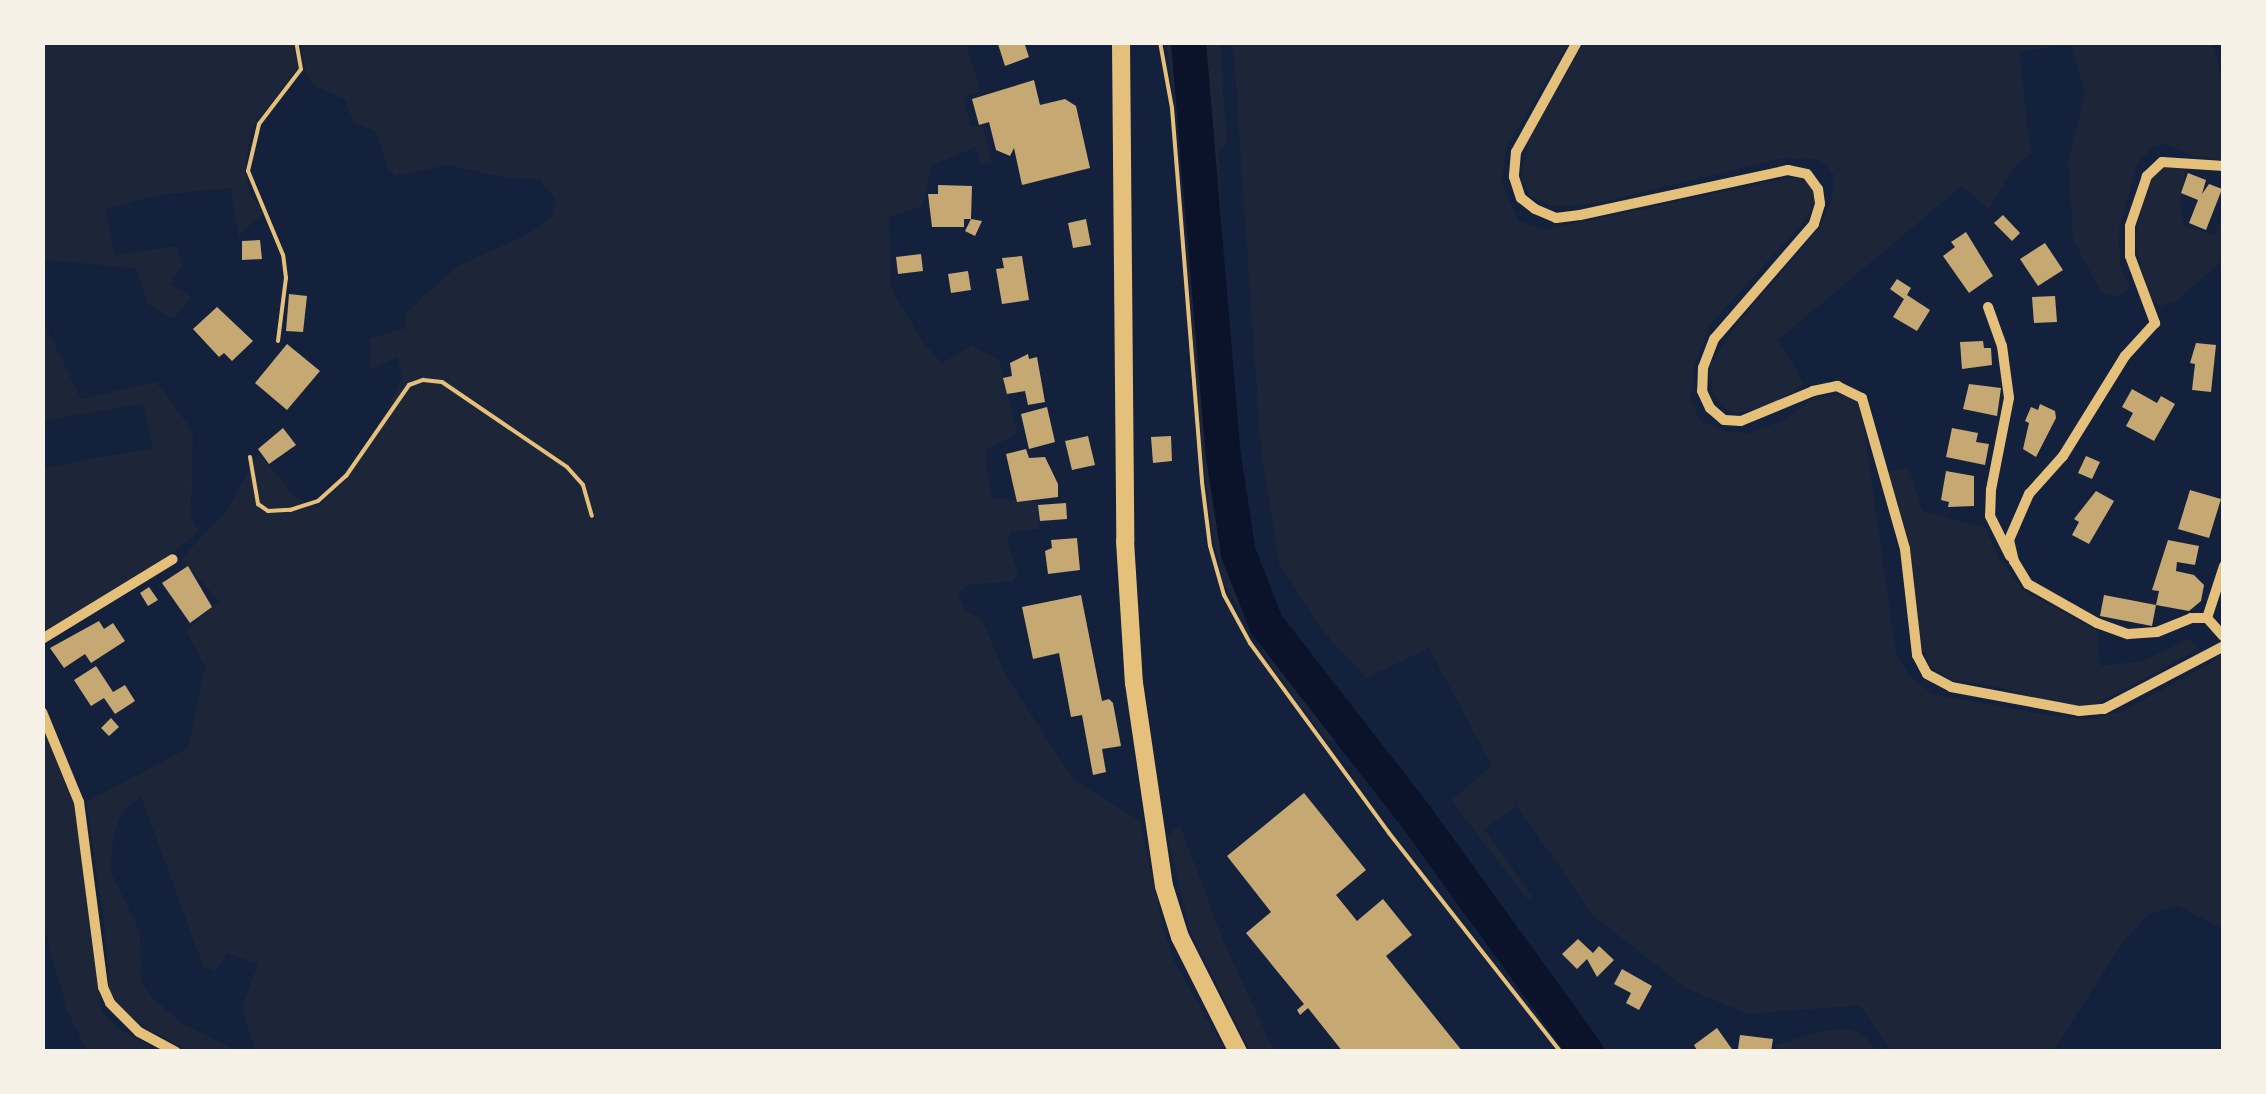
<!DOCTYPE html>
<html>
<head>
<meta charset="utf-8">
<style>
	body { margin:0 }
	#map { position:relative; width:2266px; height:1094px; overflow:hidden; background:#14213d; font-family:Arial,sans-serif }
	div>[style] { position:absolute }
	.green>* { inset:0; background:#1d2539 }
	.river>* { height:35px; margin:-17.5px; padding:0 17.5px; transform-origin:17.5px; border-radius:17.5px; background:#0b132b }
	.building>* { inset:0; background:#c6a872 }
	.path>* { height:4px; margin:-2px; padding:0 2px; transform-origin:2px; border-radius:2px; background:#e5c07b }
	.minor>* { height:10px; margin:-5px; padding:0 5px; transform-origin:5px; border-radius:5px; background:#e5c07b }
	.primary>* { height:18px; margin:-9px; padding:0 9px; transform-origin:9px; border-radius:9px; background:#e5c07b }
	span { translate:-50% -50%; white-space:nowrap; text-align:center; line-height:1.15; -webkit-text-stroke:8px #f6f1e7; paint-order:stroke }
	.frame { position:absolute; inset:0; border:45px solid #f6f1e7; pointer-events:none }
</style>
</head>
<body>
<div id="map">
	<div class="green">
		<div style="clip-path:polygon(2212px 42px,2223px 83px,2223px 160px,2192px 155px,2166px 144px,2153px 147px,2137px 164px,2119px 230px,2120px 264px,2130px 290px,2115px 297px,2102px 294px,2073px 239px,2068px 161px,2085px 94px,2071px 43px)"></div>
		<div style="clip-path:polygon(42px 43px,293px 43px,298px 68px,252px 128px,245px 168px,249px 191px,263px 214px,238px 236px,231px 188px,159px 195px,105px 209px,115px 255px,177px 246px,182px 266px,170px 285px,192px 297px,173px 319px,149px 305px,136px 268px,44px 260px,43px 273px)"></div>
		<div style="clip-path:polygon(301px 43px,966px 43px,980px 91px,963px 97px,971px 126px,982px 126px,992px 162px,982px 165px,975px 147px,931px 166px,923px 206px,889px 217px,891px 288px,923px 342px,942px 363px,972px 345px,1000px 361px,1017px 434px,985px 450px,991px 498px,1038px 502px,1039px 529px,1011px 532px,1007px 541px,1018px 573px,1013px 581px,969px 585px,958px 594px,966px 611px,981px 618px,1006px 676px,1074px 780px,1140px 821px,1163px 928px,1175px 963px,1225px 1051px,255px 1051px,242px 1007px,258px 964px,227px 953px,215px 972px,203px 966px,141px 796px,122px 812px,114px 833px,110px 870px,140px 932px,141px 979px,150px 996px,183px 1024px,238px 1051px,189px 1051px,143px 1026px,116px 1004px,109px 988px,105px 928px,86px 802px,188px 748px,205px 666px,186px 631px,219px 601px,181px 559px,228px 509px,258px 453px,295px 497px,318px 508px,376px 431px,403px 377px,397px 358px,370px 369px,370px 339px,406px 328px,404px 314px,458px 266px,530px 233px,552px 217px,556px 200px,540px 180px,502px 177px,448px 165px,396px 176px,388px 168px,376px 132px,353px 122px,345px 99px,314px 86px,305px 70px)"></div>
		<div style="clip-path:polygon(1166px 43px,1182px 43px,1207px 386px,1226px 545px,1251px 609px,1340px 738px,1328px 741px,1305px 712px,1271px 665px,1222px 579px,1210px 519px,1198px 412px,1180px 140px)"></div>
		<div style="clip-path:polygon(1196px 43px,1220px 43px,1227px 144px,1218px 151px,1223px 240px,1212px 248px)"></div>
		<div style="clip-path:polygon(1233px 43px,1569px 43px,1506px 148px,1501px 181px,1518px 221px,1544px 230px,1793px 177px,1810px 180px,1817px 197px,1802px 224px,1710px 324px,1694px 366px,1691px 398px,1699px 420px,1726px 431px,1748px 433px,1782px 421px,1815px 397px,1855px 395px,1861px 407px,1896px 654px,1909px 675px,1932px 694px,2052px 716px,2091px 719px,2121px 712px,2211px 663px,2223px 651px,2223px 929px,2178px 906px,2148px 914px,2124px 941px,2053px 1051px,1892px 1052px,1860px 1005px,1748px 1014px,1685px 988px,1593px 915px,1517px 806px,1485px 829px,1532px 897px,1528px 900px,1451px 800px,1492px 766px,1429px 648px,1366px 678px,1321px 629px,1279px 563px,1261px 452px)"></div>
		<div style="clip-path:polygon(1584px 43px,2067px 43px,2019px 53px,2031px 153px,2013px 168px,1989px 209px,1962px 186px,1778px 340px,1805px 385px,1769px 405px,1736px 413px,1722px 407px,1712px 390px,1709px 367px,1738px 323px,1820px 227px,1832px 199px,1834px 175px,1819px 159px,1782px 158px,1594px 204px,1551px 206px,1529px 195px,1521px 178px,1529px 139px)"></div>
		<div style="clip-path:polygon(2171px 165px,2186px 168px,2180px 200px,2184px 226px,2215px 236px,2223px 213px,2223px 260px,2175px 302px,2159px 306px,2149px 297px,2135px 241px,2147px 184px,2157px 171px)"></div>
		<div style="clip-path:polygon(43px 321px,81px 399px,156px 382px,186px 422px,193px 434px,191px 517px,199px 531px,166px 558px,43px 632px,43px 468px,153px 448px,143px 404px,43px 421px)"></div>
		<div style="clip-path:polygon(1909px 468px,1922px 511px,1986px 528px,1997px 556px,2023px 590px,2097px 631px,2100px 666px,2143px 661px,2190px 638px,2199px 649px,2093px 706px,2058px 705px,1996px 686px,1954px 681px,1931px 667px,1920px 644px,1888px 471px)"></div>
		<div style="clip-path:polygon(42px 725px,65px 771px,76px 818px,101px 1011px,116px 1027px,159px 1051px,87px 1051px,67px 1010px,43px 925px)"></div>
		<div style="clip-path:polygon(1180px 825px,1223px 940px,1274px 1051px,1251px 1051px,1191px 933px,1167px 836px)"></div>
		<div style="clip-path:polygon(1851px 1029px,1865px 1037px,1877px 1051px,1778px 1051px,1776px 1045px,1821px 1031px)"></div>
	</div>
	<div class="river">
		<div style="left:1188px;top:42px;width:415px;rotate:85.2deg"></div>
		<div style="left:1223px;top:456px;width:98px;rotate:81.2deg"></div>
		<div style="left:1238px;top:553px;width:76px;rotate:68.5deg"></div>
		<div style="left:1266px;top:624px;width:244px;rotate:52.1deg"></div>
		<div style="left:1416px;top:817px;width:290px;rotate:54.1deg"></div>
	</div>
	<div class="building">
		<div style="clip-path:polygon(1024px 42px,1029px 57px,1005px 66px,998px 44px)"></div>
		<div style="clip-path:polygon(1034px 80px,1040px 105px,1065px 99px,1076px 106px,1090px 168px,1022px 185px,1014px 148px,1010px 156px,996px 150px,989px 122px,979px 125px,972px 99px)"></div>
		<div style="clip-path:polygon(2188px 173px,2206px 180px,2202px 194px,2209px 184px,2222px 189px,2206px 230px,2189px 223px,2198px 200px,2181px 193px)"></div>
		<div style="clip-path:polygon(938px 185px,972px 186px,971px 219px,982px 221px,975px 236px,965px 231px,971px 219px,964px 219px,964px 227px,932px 227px,928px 194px,938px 194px)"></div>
		<div style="clip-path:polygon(2003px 215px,2020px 233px,2012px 241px,1994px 223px)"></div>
		<div style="clip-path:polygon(1086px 219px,1091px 245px,1073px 248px,1068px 223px)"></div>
		<div style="clip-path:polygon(1966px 232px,1993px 276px,1969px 293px,1943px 256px,1955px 247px,1951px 242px)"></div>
		<div style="clip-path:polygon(260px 240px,262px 259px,242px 260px,242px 241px)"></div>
		<div style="clip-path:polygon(2045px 243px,2063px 270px,2038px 286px,2020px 259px)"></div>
		<div style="clip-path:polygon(921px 254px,923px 271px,898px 274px,896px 257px)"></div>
		<div style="clip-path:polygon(1022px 256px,1029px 300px,1002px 304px,996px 269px,1004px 268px,1002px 258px)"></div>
		<div style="clip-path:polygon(968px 271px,971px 290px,951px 293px,948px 274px)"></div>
		<div style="clip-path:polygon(1897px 279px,1911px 288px,1907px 295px,1930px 310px,1917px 331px,1893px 317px,1904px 299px,1890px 289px)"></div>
		<div style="clip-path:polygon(289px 294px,307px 296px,303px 332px,286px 331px)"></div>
		<div style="clip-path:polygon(2055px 296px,2057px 322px,2034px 323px,2032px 297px)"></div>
		<div style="clip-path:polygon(217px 307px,253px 341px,232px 361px,224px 353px,219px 357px,193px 329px)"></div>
		<div style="clip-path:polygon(1983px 341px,1984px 348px,1991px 348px,1992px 365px,1962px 369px,1960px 342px)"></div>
		<div style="clip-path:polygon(2196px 343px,2216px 345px,2211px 392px,2192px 390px,2195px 364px,2190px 363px)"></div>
		<div style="clip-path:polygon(287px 344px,320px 371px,287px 410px,255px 383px)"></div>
		<div style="clip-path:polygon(1028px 354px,1029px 359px,1037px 357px,1045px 402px,1028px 405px,1025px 391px,1007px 394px,1003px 378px,1012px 376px,1010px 363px)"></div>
		<div style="clip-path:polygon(1969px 384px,2001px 388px,1997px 416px,1963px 409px)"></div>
		<div style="clip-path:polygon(2132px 389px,2157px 403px,2161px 396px,2175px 404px,2154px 441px,2126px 426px,2133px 413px,2122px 407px)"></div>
		<div style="clip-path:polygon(2040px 404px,2055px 411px,2056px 418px,2036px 457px,2023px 449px,2029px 423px,2025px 421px,2031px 407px,2038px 410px)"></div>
		<div style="clip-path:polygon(1047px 407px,1055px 442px,1029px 449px,1021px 414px)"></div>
		<div style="clip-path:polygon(283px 428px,296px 445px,269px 464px,258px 449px)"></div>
		<div style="clip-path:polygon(1952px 428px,1978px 433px,1976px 442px,1989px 444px,1985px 465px,1946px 457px)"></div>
		<div style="clip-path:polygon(1088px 436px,1095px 465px,1072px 470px,1065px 441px)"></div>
		<div style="clip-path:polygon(1171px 436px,1172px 461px,1153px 463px,1151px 437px)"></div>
		<div style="clip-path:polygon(1026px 449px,1029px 458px,1045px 457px,1058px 484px,1058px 497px,1017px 502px,1006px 454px)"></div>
		<div style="clip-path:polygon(2086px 456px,2100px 462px,2092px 479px,2078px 473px)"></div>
		<div style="clip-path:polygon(1946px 471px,1974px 476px,1974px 506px,1948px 507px,1949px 502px,1941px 500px)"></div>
		<div style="clip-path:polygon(2190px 490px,2221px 499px,2209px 538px,2178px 529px)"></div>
		<div style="clip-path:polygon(2096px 491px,2114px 501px,2089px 544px,2072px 535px,2079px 522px,2074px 519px)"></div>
		<div style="clip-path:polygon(1066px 503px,1067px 519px,1040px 521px,1038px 505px)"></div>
		<div style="clip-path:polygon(1077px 538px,1080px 570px,1048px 574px,1045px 551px,1052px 548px,1051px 540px)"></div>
		<div style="clip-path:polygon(2168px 540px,2199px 546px,2195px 565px,2177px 562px,2176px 571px,2194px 575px,2204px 585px,2201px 601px,2189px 611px,2156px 605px,2159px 591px,2152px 590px)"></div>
		<div style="clip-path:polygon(188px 566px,212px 607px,190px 623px,162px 583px)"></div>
		<div style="clip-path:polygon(149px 587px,158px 600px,148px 606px,140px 593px)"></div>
		<div style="clip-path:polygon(1081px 595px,1102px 701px,1109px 699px,1113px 703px,1121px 746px,1102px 749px,1106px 772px,1093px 775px,1082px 715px,1071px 717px,1059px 653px,1033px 659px,1022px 607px)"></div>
		<div style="clip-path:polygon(2104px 595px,2156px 605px,2152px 626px,2100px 616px)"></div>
		<div style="clip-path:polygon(99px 621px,104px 629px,113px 623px,125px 641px,91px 663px,85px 654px,64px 668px,50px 648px)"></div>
		<div style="clip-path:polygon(96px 666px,113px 692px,125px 685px,135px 701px,115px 714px,104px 698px,91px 706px,74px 680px)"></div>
		<div style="clip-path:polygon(111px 718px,119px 727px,109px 736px,101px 728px)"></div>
		<div style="clip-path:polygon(1304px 793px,1366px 870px,1336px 895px,1357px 921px,1383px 899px,1412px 935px,1386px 956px,1463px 1052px,1343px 1052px,1308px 1008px,1300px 1015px,1297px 1010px,1304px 1004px,1246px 933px,1271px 912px,1227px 856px)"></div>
		<div style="clip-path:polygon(1578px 939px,1593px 953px,1599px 946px,1614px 960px,1597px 977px,1587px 959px,1577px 969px,1562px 954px)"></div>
		<div style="clip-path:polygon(1622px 969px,1652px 986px,1639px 1010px,1626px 1003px,1631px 993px,1614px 984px)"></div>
		<div style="clip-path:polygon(1717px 1028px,1734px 1052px,1698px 1052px,1694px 1045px)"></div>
		<div style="clip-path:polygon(1740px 1035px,1773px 1039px,1771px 1052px,1738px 1049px)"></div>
	</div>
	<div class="path">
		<div style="left:1160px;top:42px;width:67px;rotate:79.7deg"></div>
		<div style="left:1172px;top:108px;width:375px;rotate:85.4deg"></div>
		<div style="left:1202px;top:482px;width:64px;rotate:82.9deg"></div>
		<div style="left:1210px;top:546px;width:51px;rotate:74.1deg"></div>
		<div style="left:1224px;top:595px;width:55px;rotate:61.6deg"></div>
		<div style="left:1250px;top:643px;width:235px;rotate:53.8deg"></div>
		<div style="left:1389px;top:833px;width:278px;rotate:51.9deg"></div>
		<div style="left:278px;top:341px;width:64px;rotate:-82.8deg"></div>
		<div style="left:286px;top:278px;width:23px;rotate:-97deg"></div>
		<div style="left:283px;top:255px;width:91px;rotate:-112.6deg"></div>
		<div style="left:248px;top:171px;width:48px;rotate:-76.8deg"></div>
		<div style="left:259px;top:124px;width:69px;rotate:-52.6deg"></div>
		<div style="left:301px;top:69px;width:27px;rotate:-100deg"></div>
		<div style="left:250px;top:457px;width:48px;rotate:80.3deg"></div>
		<div style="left:258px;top:504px;width:12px;rotate:35deg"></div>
		<div style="left:268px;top:511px;width:22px;rotate:-3deg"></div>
		<div style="left:290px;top:510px;width:29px;rotate:-18deg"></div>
		<div style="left:318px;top:501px;width:38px;rotate:-42deg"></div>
		<div style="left:346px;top:476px;width:111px;rotate:-55.3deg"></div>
		<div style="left:409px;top:385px;width:15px;rotate:-20deg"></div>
		<div style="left:423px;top:380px;width:19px;rotate:6deg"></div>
		<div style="left:442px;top:382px;width:151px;rotate:34.2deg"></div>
		<div style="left:567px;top:467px;width:24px;rotate:48deg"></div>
		<div style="left:583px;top:485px;width:32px;rotate:74deg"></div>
	</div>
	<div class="minor">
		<div style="left:1577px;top:42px;width:126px;rotate:119deg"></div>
		<div style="left:1516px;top:152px;width:25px;rotate:95deg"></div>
		<div style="left:1514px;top:177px;width:22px;rotate:72deg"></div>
		<div style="left:1521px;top:198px;width:18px;rotate:38deg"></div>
		<div style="left:1535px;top:209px;width:23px;rotate:23deg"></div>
		<div style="left:1556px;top:218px;width:24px;rotate:-7deg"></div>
		<div style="left:1580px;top:215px;width:213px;rotate:-12.2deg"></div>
		<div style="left:1788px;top:170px;width:19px;rotate:12deg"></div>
		<div style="left:1807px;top:174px;width:19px;rotate:54deg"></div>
		<div style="left:1818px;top:189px;width:15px;rotate:82deg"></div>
		<div style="left:1820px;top:204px;width:21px;rotate:107deg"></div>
		<div style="left:1814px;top:224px;width:152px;rotate:131deg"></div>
		<div style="left:1714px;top:339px;width:31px;rotate:111deg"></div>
		<div style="left:1703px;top:368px;width:23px;rotate:92deg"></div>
		<div style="left:1702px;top:391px;width:19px;rotate:65deg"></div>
		<div style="left:1710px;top:408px;width:18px;rotate:41deg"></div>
		<div style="left:1724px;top:420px;width:17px;rotate:3deg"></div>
		<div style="left:1741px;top:421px;width:78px;rotate:-22.6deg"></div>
		<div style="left:1813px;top:391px;width:25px;rotate:-12deg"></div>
		<div style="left:1837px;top:386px;width:28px;rotate:26deg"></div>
		<div style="left:1862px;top:398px;width:157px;rotate:74.1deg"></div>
		<div style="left:1905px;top:549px;width:107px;rotate:83.5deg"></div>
		<div style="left:1917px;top:655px;width:21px;rotate:62deg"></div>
		<div style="left:1927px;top:674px;width:27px;rotate:28deg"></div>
		<div style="left:1951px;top:687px;width:130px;rotate:10.6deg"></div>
		<div style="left:2079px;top:711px;width:25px;rotate:-5deg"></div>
		<div style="left:2104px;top:709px;width:136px;rotate:-27.7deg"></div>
		<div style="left:2224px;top:166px;width:62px;rotate:-176.3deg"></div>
		<div style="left:2162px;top:162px;width:21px;rotate:137deg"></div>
		<div style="left:2147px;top:176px;width:53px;rotate:108.8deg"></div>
		<div style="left:2130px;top:226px;width:30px;rotate:90deg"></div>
		<div style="left:2130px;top:256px;width:72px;rotate:69.5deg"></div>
		<div style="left:2155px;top:323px;width:45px;rotate:132.3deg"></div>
		<div style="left:2125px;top:356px;width:118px;rotate:121.8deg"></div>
		<div style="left:2063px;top:456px;width:51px;rotate:131.8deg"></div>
		<div style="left:2029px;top:494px;width:50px;rotate:113.5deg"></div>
		<div style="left:2009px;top:540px;width:22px;rotate:77deg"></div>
		<div style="left:2014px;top:561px;width:27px;rotate:59deg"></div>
		<div style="left:2028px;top:584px;width:79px;rotate:29.5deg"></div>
		<div style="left:2097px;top:623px;width:33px;rotate:20deg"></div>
		<div style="left:2128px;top:634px;width:29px;rotate:-4deg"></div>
		<div style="left:2157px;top:632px;width:37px;rotate:-22deg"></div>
		<div style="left:2191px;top:618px;width:16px"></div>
		<div style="left:2207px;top:618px;width:25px;rotate:48deg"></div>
		<div style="left:1988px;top:307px;width:41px;rotate:70.3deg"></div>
		<div style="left:2002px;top:346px;width:52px;rotate:82.3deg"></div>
		<div style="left:2009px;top:398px;width:94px;rotate:101.1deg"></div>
		<div style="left:1991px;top:490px;width:26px;rotate:92deg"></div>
		<div style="left:1990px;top:516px;width:45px;rotate:63.4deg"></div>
		<div style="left:2207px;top:618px;width:55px;rotate:-71.9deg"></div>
		<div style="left:42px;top:639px;width:153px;rotate:-31.4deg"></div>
		<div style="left:42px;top:712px;width:97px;rotate:67.7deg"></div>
		<div style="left:79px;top:802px;width:187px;rotate:82.6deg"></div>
		<div style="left:103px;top:987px;width:17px;rotate:66deg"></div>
		<div style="left:110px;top:1003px;width:41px;rotate:45deg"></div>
		<div style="left:139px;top:1032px;width:42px;rotate:28.4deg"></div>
	</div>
	<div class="primary">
		<div style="left:1121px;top:42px;width:499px;rotate:89.5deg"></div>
		<div style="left:1125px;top:541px;width:142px;rotate:86.4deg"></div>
		<div style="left:1134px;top:683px;width:205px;rotate:81.6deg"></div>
		<div style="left:1164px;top:886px;width:53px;rotate:72.6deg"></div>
		<div style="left:1180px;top:937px;width:129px;rotate:63.2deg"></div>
	</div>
	<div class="frame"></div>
</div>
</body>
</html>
